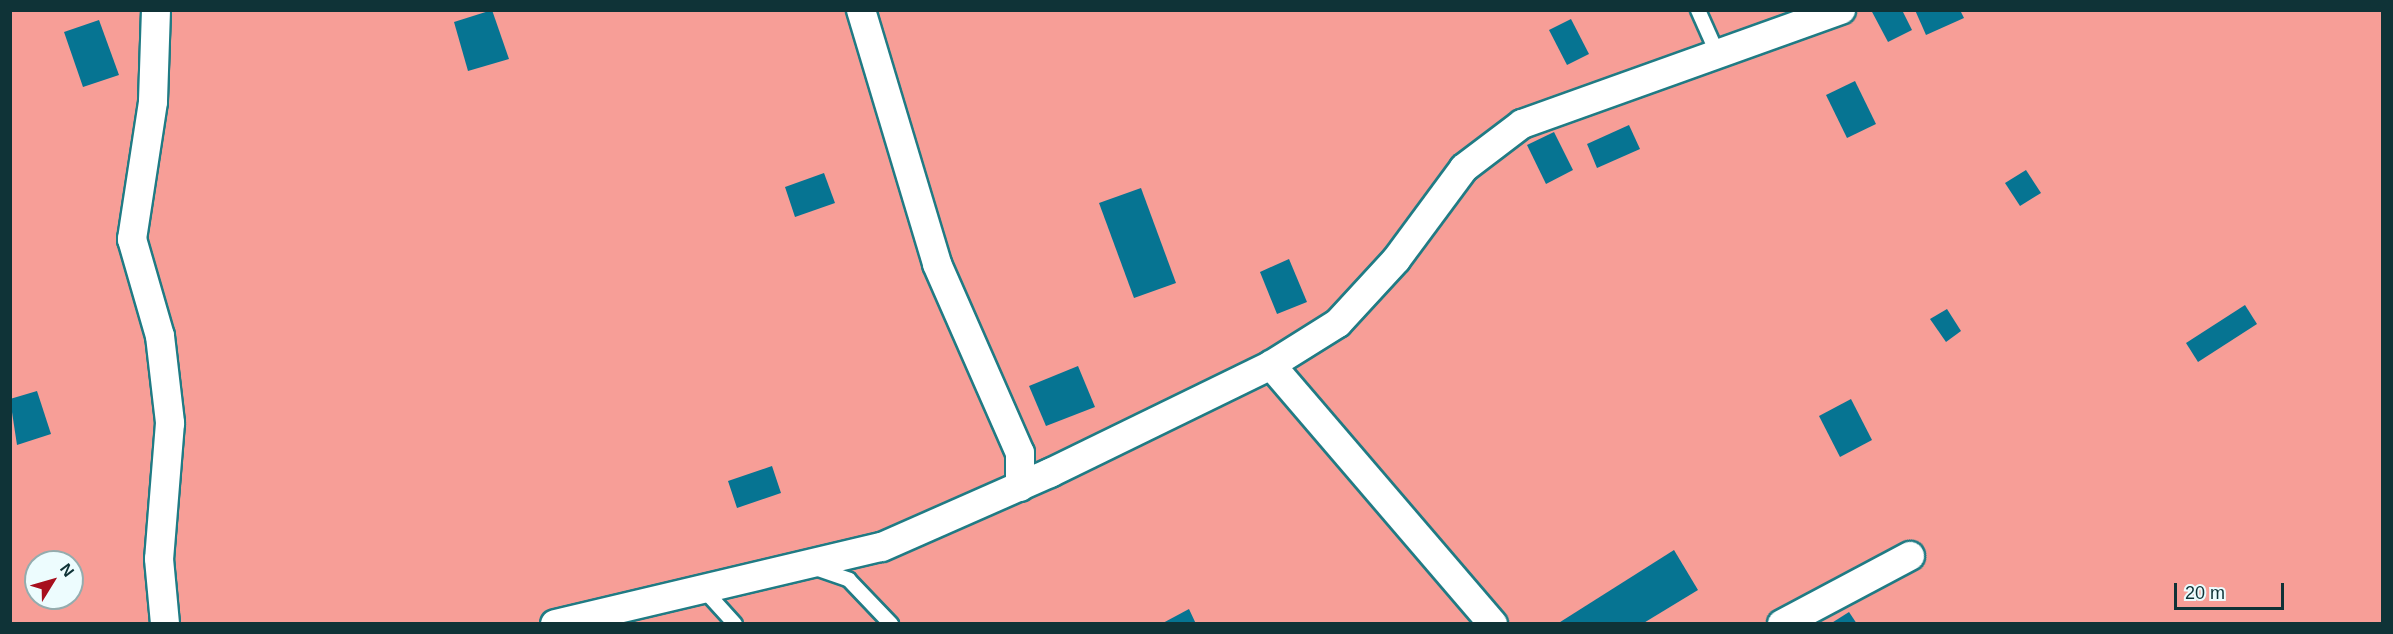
<!DOCTYPE html>
<html>
<head>
<meta charset="utf-8">
<style>
	body { margin:0 }
	#map { position:relative; width:2393px; height:634px; overflow:hidden; background:#94e8f2; font-family:Helvetica,sans-serif }
	div>[style] { position:absolute }
	.green>* { inset:0; background:#f79e97 }
	.building>* { inset:0; background:#067492 }
	.roads { filter:drop-shadow(2px 0 #207b84) drop-shadow(-2px 0 #207b84) drop-shadow(0 2px #207b84) drop-shadow(0 -2px #207b84) }
	.lane>* { height:14px; margin:-7px; padding:0 7px; transform-origin:7px; border-radius:7px; background:#fff }
	.street>* { height:28px; margin:-14px; padding:0 14px; transform-origin:14px; border-radius:14px; background:#fff }
	span { translate:-50% -50%; white-space:nowrap; text-align:center; line-height:1.15; -webkit-text-stroke:6px #edfcfe; paint-order:stroke }
	.frame { position:absolute; inset:0; border:12px solid #0f3337; pointer-events:none }
	.north { position:absolute; left:24px; top:550px; width:60px; height:60px; box-sizing:border-box; background:#edfcfe; border:2px solid #94acae; border-radius:50%; rotate:53deg; font-size:16px; font-weight:700; line-height:24px; text-align:center; color:#0f3337 }
	.north::after { content:''; display:block; margin:auto; width:21px; height:27px; background:#a70f1e; clip-path:polygon(50% 0,100% 100%,50% 72%,0 100%) }
	.scale { position:absolute; left:2174px; top:583px; width:110px; height:27px; box-sizing:border-box; border:3px solid #0f3337; border-top:0; padding-left:8px; font-size:18px; line-height:21px; white-space:nowrap; color:#0f3337; -webkit-text-stroke:4px #edfcfe; paint-order:stroke }
</style>
</head>
<body>
<div id="map">
	<div class="green">
		<div style="clip-path:polygon(evenodd,10px 11px,2382px 11px,2382px 623px,11px 623px,10px 11px,36px 562px,72px 562px,72px 598px,36px 598px,36px 562px)"></div>
	</div>
	<div class="building">
		<div style="clip-path:polygon(492px 10px,509px 59px,468px 71px,454px 22px)"></div>
		<div style="clip-path:polygon(1871px 10px,1902px 10px,1912px 30px,1888px 42px)"></div>
		<div style="clip-path:polygon(1915px 10px,1960px 10px,1964px 18px,1926px 35px)"></div>
		<div style="clip-path:polygon(1571px 19px,1589px 54px,1567px 65px,1549px 30px)"></div>
		<div style="clip-path:polygon(99px 20px,119px 75px,83px 87px,64px 32px)"></div>
		<div style="clip-path:polygon(1855px 81px,1876px 124px,1847px 138px,1826px 95px)"></div>
		<div style="clip-path:polygon(1629px 125px,1640px 149px,1597px 168px,1587px 144px)"></div>
		<div style="clip-path:polygon(1554px 132px,1573px 170px,1546px 184px,1527px 145px)"></div>
		<div style="clip-path:polygon(2026px 170px,2041px 193px,2020px 206px,2005px 183px)"></div>
		<div style="clip-path:polygon(824px 173px,835px 203px,795px 217px,785px 187px)"></div>
		<div style="clip-path:polygon(1141px 188px,1176px 283px,1134px 298px,1099px 203px)"></div>
		<div style="clip-path:polygon(1289px 259px,1307px 302px,1277px 314px,1260px 272px)"></div>
		<div style="clip-path:polygon(2245px 305px,2257px 324px,2198px 362px,2186px 343px)"></div>
		<div style="clip-path:polygon(1947px 309px,1961px 331px,1946px 342px,1930px 319px)"></div>
		<div style="clip-path:polygon(1078px 366px,1095px 407px,1046px 426px,1029px 386px)"></div>
		<div style="clip-path:polygon(37px 391px,51px 434px,17px 445px,10px 399px)"></div>
		<div style="clip-path:polygon(1851px 399px,1872px 440px,1840px 457px,1819px 416px)"></div>
		<div style="clip-path:polygon(772px 466px,781px 493px,737px 508px,728px 481px)"></div>
		<div style="clip-path:polygon(1674px 550px,1698px 590px,1642px 624px,1557px 624px)"></div>
		<div style="clip-path:polygon(1189px 609px,1196px 624px,1161px 624px)"></div>
		<div style="clip-path:polygon(1849px 612px,1857px 624px,1830px 624px)"></div>
	</div>
	<div class="roads">
		<div class="lane">
			<div style="left:1698px;top:10px;width:49px;rotate:66deg"></div>
			<div style="left:815px;top:568px;width:36px;rotate:19deg"></div>
			<div style="left:849px;top:580px;width:61px;rotate:46.3deg"></div>
			<div style="left:706px;top:592px;width:43px;rotate:47.8deg"></div>
		</div>
		<div class="street">
			<div style="left:156px;top:10px;width:92px;rotate:91.9deg"></div>
			<div style="left:153px;top:102px;width:139px;rotate:98.7deg"></div>
			<div style="left:132px;top:239px;width:101px;rotate:73.9deg"></div>
			<div style="left:160px;top:336px;width:88px;rotate:83.4deg"></div>
			<div style="left:170px;top:423px;width:136px;rotate:94.6deg"></div>
			<div style="left:159px;top:559px;width:65px;rotate:84.7deg"></div>
			<div style="left:861px;top:10px;width:265px;rotate:73.3deg"></div>
			<div style="left:937px;top:264px;width:206px;rotate:66.3deg"></div>
			<div style="left:1020px;top:453px;width:34px;rotate:90deg"></div>
			<div style="left:1271px;top:365px;width:341px;rotate:49.4deg"></div>
			<div style="left:555px;top:624px;width:336px;rotate:-13.3deg"></div>
			<div style="left:882px;top:547px;width:184px;rotate:-23.8deg"></div>
			<div style="left:1050px;top:473px;width:246px;rotate:-26deg"></div>
			<div style="left:1271px;top:365px;width:79px;rotate:-32.1deg"></div>
			<div style="left:1338px;top:323px;width:86px;rotate:-47.4deg"></div>
			<div style="left:1396px;top:260px;width:114px;rotate:-53.5deg"></div>
			<div style="left:1464px;top:168px;width:73px;rotate:-37.2deg"></div>
			<div style="left:1522px;top:124px;width:339px;rotate:-19.7deg"></div>
			<div style="left:1782px;top:624px;width:145px;rotate:-28deg"></div>
		</div>
	</div>
	<div class="frame"></div>
	<div class="north">N</div>
	<div class="scale">20 m</div>
</div>
</body>
</html>
